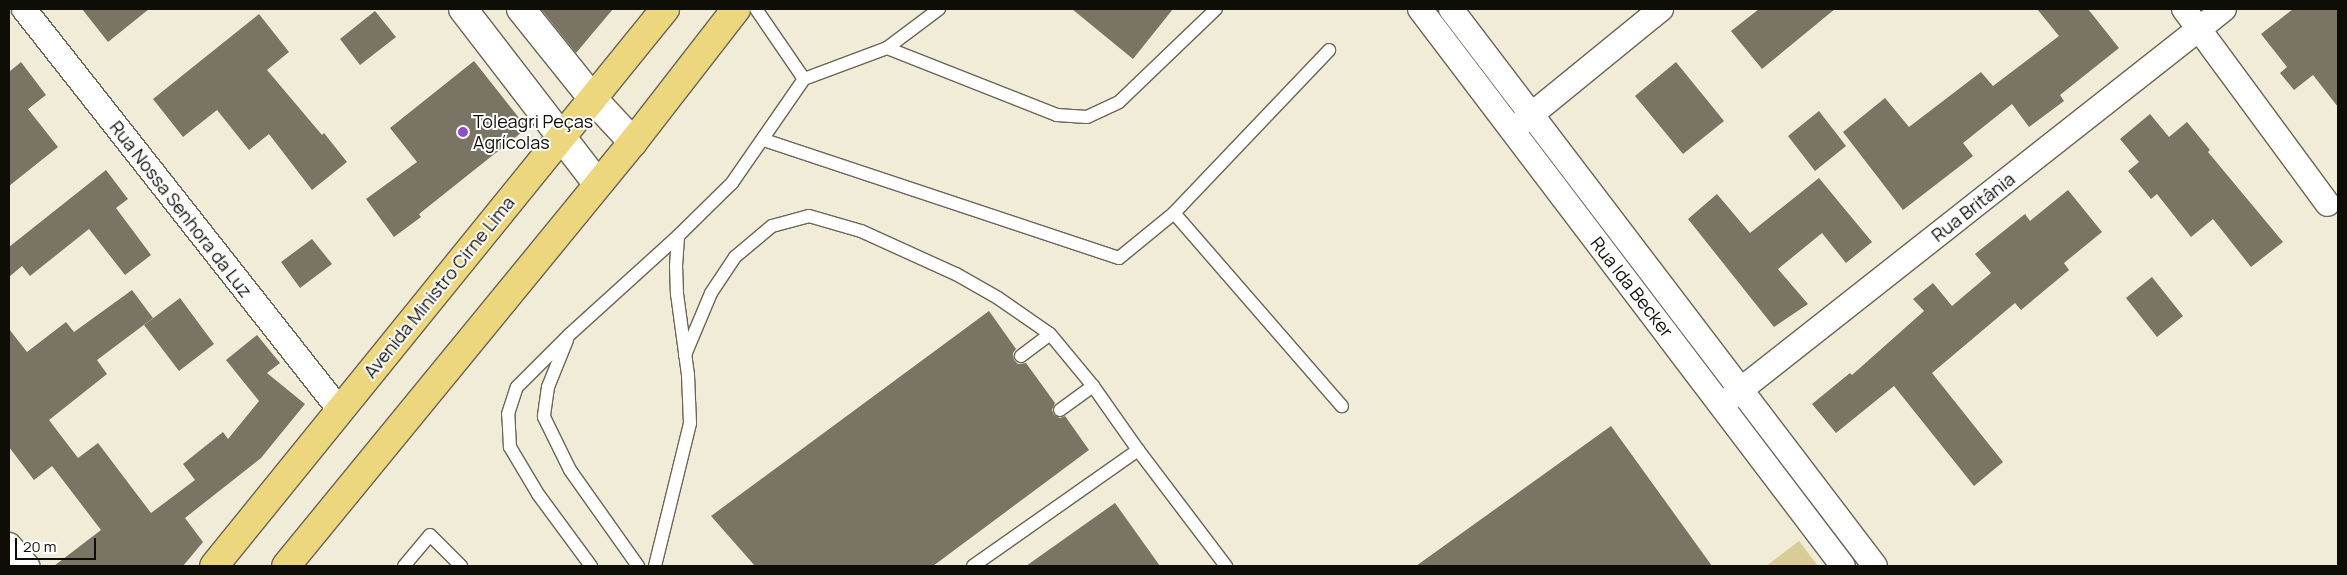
<!DOCTYPE html>
<html>
<head>
<meta charset="utf-8">
<style>
	body { margin:0 }
	#map { position:relative; width:2347px; height:575px; overflow:hidden; background:#f1ecd8; font-family:Manrope,sans-serif }
	div>[style] { position:absolute }
	.green>* { inset:0; background:#dacc98 }
	.building>* { inset:0; background:#797463 }
	.roads { filter:drop-shadow(1px 0 #6b6655) drop-shadow(-1px 0 #6b6655) drop-shadow(0 1px #6b6655) drop-shadow(0 -1px #6b6655) }
	.service>* { height:12px; margin:-6px; padding:0 6px; transform-origin:6px; border-radius:6px; background:#fff }
	.minor>* { height:24px; margin:-12px; padding:0 12px; transform-origin:12px; border-radius:12px; background:#fff }
	.tertiary>* { height:28px; margin:-14px; padding:0 14px; transform-origin:14px; border-radius:14px; background:#fff }
	.primary>* { height:28px; margin:-14px; padding:0 14px; transform-origin:14px; border-radius:14px; background:#ecd77f }
	.dots>* { width:14px; height:14px; translate:-50% -50%; box-sizing:border-box; border:2px solid #fff; border-radius:50% }
	span { translate:-50% -50%; white-space:nowrap; text-align:center; line-height:1.15; -webkit-text-stroke:4px #fff; paint-order:stroke }
	.poi-label { font-size:18px; color:#0e0d06 }
	.left { translate:0 -50%; text-align:left }
	.street-label { font-size:18px; color:#0e0d06 }
	.frame { position:absolute; inset:0; border:10px solid #0e0d06; pointer-events:none }
	.scale { position:absolute; left:15px; top:538px; width:81px; height:22px; box-sizing:border-box; border:2px solid #0e0d06; border-top:0; padding-left:6px; font-size:15px; line-height:18px; white-space:nowrap; color:#0e0d06; -webkit-text-stroke:4px #fff; paint-order:stroke }
</style>
</head>
<body>
<div id="map">
	<div class="green">
		<div style="clip-path:polygon(1799px 541px,1818px 566px,1766px 566px)"></div>
	</div>
	<div class="building">
		<div style="clip-path:polygon(82px 9px,149px 9px,108px 42px)"></div>
		<div style="clip-path:polygon(541px 9px,613px 9px,576px 53px)"></div>
		<div style="clip-path:polygon(1072px 9px,1173px 9px,1133px 59px)"></div>
		<div style="clip-path:polygon(1759px 9px,1835px 9px,1762px 69px,1731px 31px)"></div>
		<div style="clip-path:polygon(2037px 9px,2088px 9px,2119px 48px,2060px 95px,2064px 101px,2029px 127px,2012px 104px,1963px 143px,1973px 156px,1903px 210px,1843px 132px,1885px 98px,1909px 127px,1981px 72px,1993px 86px,2059px 36px)"></div>
		<div style="clip-path:polygon(2293px 9px,2338px 9px,2338px 107px,2313px 75px,2294px 90px,2280px 73px,2287px 67px,2261px 34px)"></div>
		<div style="clip-path:polygon(375px 11px,396px 37px,360px 65px,340px 39px)"></div>
		<div style="clip-path:polygon(259px 14px,289px 52px,267px 70px,322px 135px,324px 133px,347px 162px,312px 190px,269px 134px,249px 150px,217px 110px,183px 137px,153px 99px)"></div>
		<div style="clip-path:polygon(474px 61px,527px 128px,419px 214px,421px 217px,394px 237px,366px 199px,417px 162px,390px 128px)"></div>
		<div style="clip-path:polygon(21px 62px,46px 95px,28px 109px,58px 147px,9px 186px,9px 72px)"></div>
		<div style="clip-path:polygon(1676px 62px,1724px 121px,1683px 154px,1635px 96px)"></div>
		<div style="clip-path:polygon(1819px 111px,1846px 146px,1815px 171px,1788px 136px)"></div>
		<div style="clip-path:polygon(2150px 114px,2169px 137px,2187px 122px,2210px 150px,2208px 152px,2283px 242px,2251px 267px,2213px 219px,2191px 237px,2157px 194px,2151px 199px,2128px 171px,2139px 162px,2120px 139px)"></div>
		<div style="clip-path:polygon(106px 170px,128px 199px,116px 208px,151px 255px,125px 275px,89px 229px,30px 276px,22px 266px,9px 277px,9px 247px)"></div>
		<div style="clip-path:polygon(1819px 178px,1872px 242px,1846px 263px,1822px 233px,1778px 269px,1808px 304px,1774px 327px,1688px 219px,1717px 194px,1750px 233px)"></div>
		<div style="clip-path:polygon(2068px 190px,2102px 232px,2064px 263px,2069px 270px,2021px 310px,2015px 303px,1932px 373px,2003px 462px,1974px 486px,1894px 386px,1836px 433px,1812px 404px,1850px 373px,1852px 375px,1924px 311px,1913px 299px,1933px 283px,1952px 306px,1991px 273px,1975px 254px,2025px 214px,2030px 221px)"></div>
		<div style="clip-path:polygon(312px 239px,332px 264px,300px 288px,281px 262px)"></div>
		<div style="clip-path:polygon(2152px 277px,2183px 316px,2157px 337px,2126px 298px)"></div>
		<div style="clip-path:polygon(132px 290px,153px 318px,97px 360px,107px 374px,49px 420px,78px 458px,98px 443px,151px 513px,195px 480px,183px 464px,223px 432px,228px 439px,259px 401px,226px 360px,257px 335px,280px 363px,267px 373px,305px 404px,261px 458px,185px 518px,203px 542px,183px 566px,54px 566px,101px 530px,52px 466px,34px 480px,9px 447px,9px 329px,27px 352px,66px 322px,74px 332px)"></div>
		<div style="clip-path:polygon(180px 298px,214px 344px,179px 371px,144px 325px)"></div>
		<div style="clip-path:polygon(989px 311px,1016px 349px,1013px 353px,1014px 360px,1018px 364px,1026px 363px,1055px 403px,1052px 410px,1054px 415px,1060px 418px,1065px 416px,1089px 450px,933px 566px,755px 566px,711px 516px)"></div>
		<div style="clip-path:polygon(1611px 426px,1712px 566px,1416px 566px)"></div>
		<div style="clip-path:polygon(1115px 503px,1160px 566px,1026px 566px)"></div>
	</div>
	<div class="roads">
		<div class="service">
			<div style="left:887px;top:48px;width:183px;rotate:21.5deg"></div>
			<div style="left:1057px;top:115px;width:30px;rotate:4deg"></div>
			<div style="left:1087px;top:117px;width:35px;rotate:-25deg"></div>
			<div style="left:1119px;top:102px;width:134px;rotate:-43.8deg"></div>
			<div style="left:804px;top:79px;width:89px;rotate:-20.5deg"></div>
			<div style="left:887px;top:48px;width:65px;rotate:-36.9deg"></div>
			<div style="left:764px;top:140px;width:374px;rotate:18.4deg"></div>
			<div style="left:1119px;top:258px;width:71px;rotate:-39.3deg"></div>
			<div style="left:1174px;top:213px;width:225px;rotate:-46.4deg"></div>
			<div style="left:1174px;top:213px;width:256px;rotate:49deg"></div>
			<div style="left:567px;top:340px;width:51px;rotate:112deg"></div>
			<div style="left:548px;top:387px;width:30px;rotate:98deg"></div>
			<div style="left:544px;top:417px;width:59px;rotate:63.9deg"></div>
			<div style="left:570px;top:470px;width:118px;rotate:54.7deg"></div>
			<div style="left:685px;top:355px;width:67px;rotate:-67.2deg"></div>
			<div style="left:711px;top:293px;width:43px;rotate:-56.3deg"></div>
			<div style="left:735px;top:257px;width:48px;rotate:-40deg"></div>
			<div style="left:772px;top:226px;width:38px;rotate:-15deg"></div>
			<div style="left:809px;top:216px;width:54px;rotate:16.1deg"></div>
			<div style="left:861px;top:231px;width:104px;rotate:24.4deg"></div>
			<div style="left:956px;top:274px;width:48px;rotate:29.7deg"></div>
			<div style="left:998px;top:298px;width:63px;rotate:34.7deg"></div>
			<div style="left:1021px;top:356px;width:36px;rotate:-37deg"></div>
			<div style="left:1050px;top:334px;width:67px;rotate:50.4deg"></div>
			<div style="left:1093px;top:386px;width:78px;rotate:54.9deg"></div>
			<div style="left:1060px;top:410px;width:41px;rotate:-36deg"></div>
			<div style="left:404px;top:566px;width:40px;rotate:-50deg"></div>
			<div style="left:430px;top:535px;width:44px;rotate:45deg"></div>
			<div style="left:591px;top:566px;width:89px;rotate:-126.4deg"></div>
			<div style="left:538px;top:494px;width:55px;rotate:-120.8deg"></div>
			<div style="left:510px;top:447px;width:33px;rotate:-93deg"></div>
			<div style="left:508px;top:414px;width:28px;rotate:-72deg"></div>
			<div style="left:517px;top:387px;width:74px;rotate:-45deg"></div>
			<div style="left:569px;top:335px;width:147px;rotate:-42.2deg"></div>
			<div style="left:678px;top:236px;width:76px;rotate:-44.5deg"></div>
			<div style="left:732px;top:183px;width:126px;rotate:-55.3deg"></div>
			<div style="left:804px;top:79px;width:85px;rotate:-124.4deg"></div>
			<div style="left:655px;top:566px;width:147px;rotate:-76.2deg"></div>
			<div style="left:690px;top:423px;width:48px;rotate:-92.4deg"></div>
			<div style="left:688px;top:375px;width:82px;rotate:-97.7deg"></div>
			<div style="left:677px;top:294px;width:28px;rotate:-92deg"></div>
			<div style="left:676px;top:266px;width:30px;rotate:-86deg"></div>
			<div style="left:973px;top:566px;width:202px;rotate:-35.1deg"></div>
			<div style="left:1138px;top:450px;width:146px;rotate:52.8deg"></div>
		</div>
		<div class="minor">
			<div style="left:24px;top:9px;width:509px;rotate:51.78deg"></div>
			<div style="left:1420px;top:9px;width:699px;rotate:52.79deg"></div>
			<div style="left:1451px;top:9px;width:700px;rotate:52.72deg"></div>
			<div style="left:2184px;top:9px;width:242px;rotate:53.6deg"></div>
			<div style="left:1520px;top:124px;width:182px;rotate:-39.2deg"></div>
			<div style="left:1729px;top:399px;width:630px;rotate:-38.23deg"></div>
			<div style="left:9px;top:545px;width:28px;rotate:49deg"></div>
		</div>
		<div class="tertiary">
			<div style="left:463px;top:9px;width:221px;rotate:52.4deg"></div>
			<div style="left:521px;top:9px;width:115px;rotate:51.3deg"></div>
			<div style="left:593px;top:99px;width:59px;rotate:47.1deg"></div>
		</div>
		<div class="primary">
			<div style="left:214px;top:566px;width:717px;rotate:-51deg"></div>
			<div style="left:286px;top:566px;width:548px;rotate:-50.7deg"></div>
			<div style="left:633px;top:142px;width:168px;rotate:-52.2deg"></div>
		</div>
	</div>
	<div class="dots">
		<div style="left:463px;top:132px;background:#8c4fc5"></div>
	</div>
	<div class="poi-label">
		<span class="left" style="left:473px;top:132px">Toleagri Peças<br>Agrícolas</span>
	</div>
	<div class="street-label">
		<span style="left:1973px;top:207px;rotate:-38deg">Rua Britânia</span>
		<span style="left:181px;top:209px;rotate:52deg">Rua Nossa Senhora da Luz</span>
		<span style="left:439px;top:287px;rotate:-51deg">Avenida Ministro Cirne Lima</span>
		<span style="left:1632px;top:287px;rotate:52deg">Rua Ida Becker</span>
	</div>
	<div class="frame"></div>
	<div class="scale">20 m</div>
</div>
</body>
</html>
